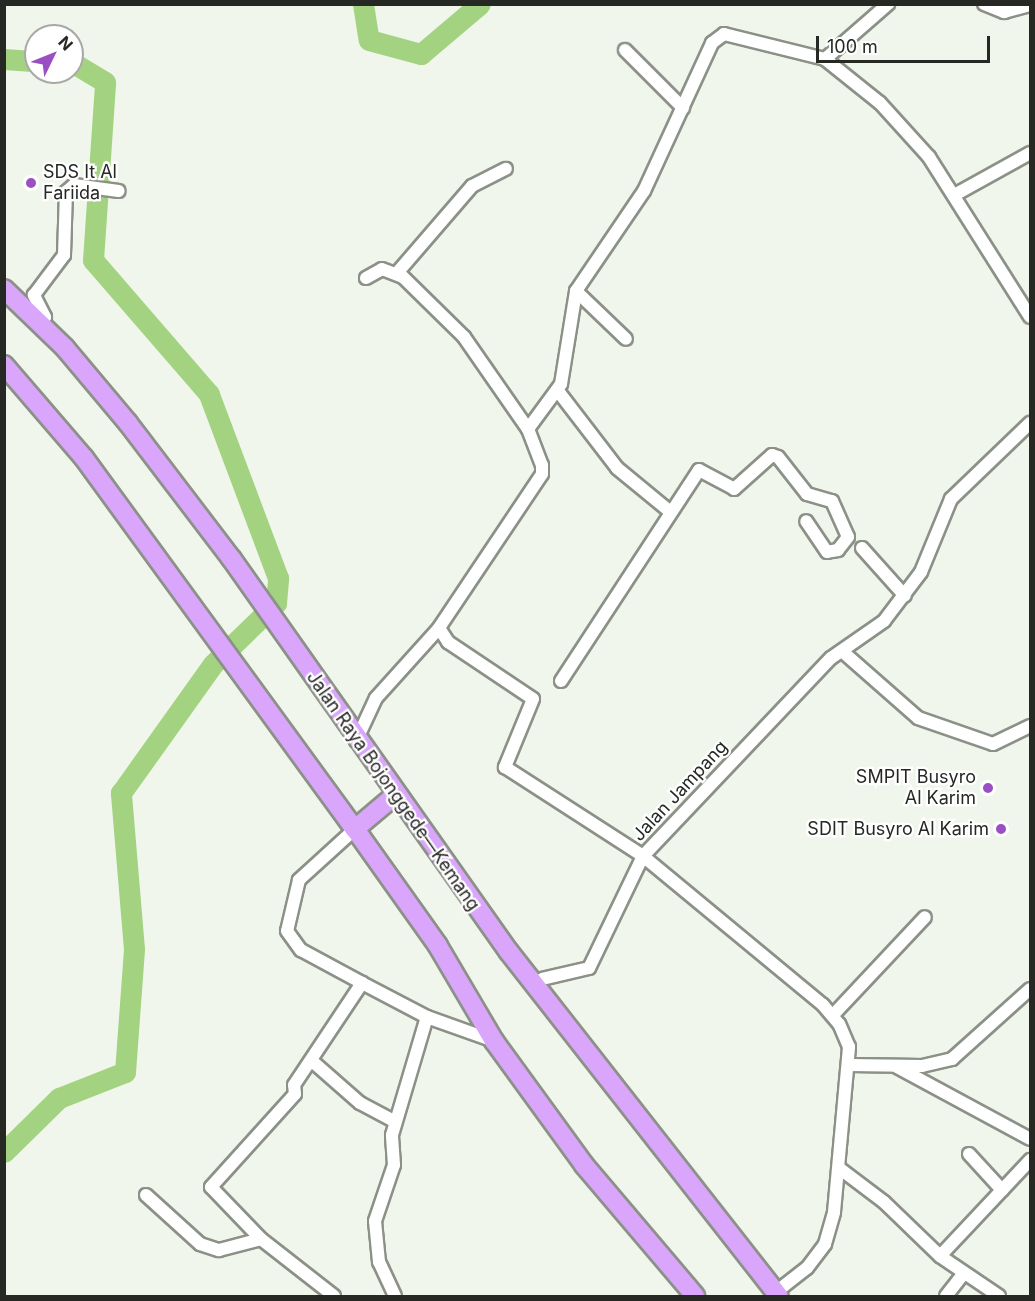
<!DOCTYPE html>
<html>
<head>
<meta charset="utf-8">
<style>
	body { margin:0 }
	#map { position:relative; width:1035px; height:1301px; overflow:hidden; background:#f0f6ec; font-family:Inter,sans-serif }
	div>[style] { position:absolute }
	.river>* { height:21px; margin:-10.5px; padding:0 10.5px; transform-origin:10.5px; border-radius:10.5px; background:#a3d380 }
	.roads { filter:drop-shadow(2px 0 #8c9188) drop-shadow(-2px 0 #8c9188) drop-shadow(0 2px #8c9188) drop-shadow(0 -2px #8c9188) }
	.minor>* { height:12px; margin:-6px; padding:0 6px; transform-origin:6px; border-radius:6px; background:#fff }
	.highway>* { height:18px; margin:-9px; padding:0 9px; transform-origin:9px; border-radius:9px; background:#daa6fb }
	.dots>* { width:16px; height:16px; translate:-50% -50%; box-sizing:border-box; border:3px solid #fff; border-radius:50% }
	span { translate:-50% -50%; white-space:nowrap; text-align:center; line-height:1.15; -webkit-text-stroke:4.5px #fff; paint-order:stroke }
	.poi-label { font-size:18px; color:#262824 }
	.left { translate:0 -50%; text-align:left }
	.right { translate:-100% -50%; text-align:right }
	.street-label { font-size:18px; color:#262824 }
	.frame { position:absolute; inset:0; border:6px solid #262824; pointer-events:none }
	.north { position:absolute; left:24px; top:24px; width:60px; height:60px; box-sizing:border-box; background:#fff; border:2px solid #a8a9a7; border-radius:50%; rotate:47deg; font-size:16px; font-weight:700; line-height:24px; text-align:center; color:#262824 }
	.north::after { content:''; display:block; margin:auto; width:21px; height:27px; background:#9a50c3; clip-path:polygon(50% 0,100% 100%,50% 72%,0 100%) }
	.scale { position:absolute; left:816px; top:36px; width:174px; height:27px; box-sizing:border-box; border:3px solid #262824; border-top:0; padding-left:8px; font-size:18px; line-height:21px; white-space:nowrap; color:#262824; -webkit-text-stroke:4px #fff; paint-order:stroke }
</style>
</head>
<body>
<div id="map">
	<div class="river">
		<div style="left:363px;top:4px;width:36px;rotate:81deg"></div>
		<div style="left:369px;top:40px;width:54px;rotate:15.1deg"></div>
		<div style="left:421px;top:54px;width:77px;rotate:-40.3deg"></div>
		<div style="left:4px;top:59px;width:32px;rotate:4deg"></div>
		<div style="left:4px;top:1152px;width:77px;rotate:-44.5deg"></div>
		<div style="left:59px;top:1098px;width:71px;rotate:-21.5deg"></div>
		<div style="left:125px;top:1072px;width:123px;rotate:-85.8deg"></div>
		<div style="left:134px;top:949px;width:157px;rotate:-94.8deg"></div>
		<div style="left:121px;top:793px;width:158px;rotate:-54.5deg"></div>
		<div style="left:213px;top:664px;width:88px;rotate:-44.1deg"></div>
		<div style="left:276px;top:603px;width:25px;rotate:-85deg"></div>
		<div style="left:278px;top:578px;width:197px;rotate:-110.6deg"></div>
		<div style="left:209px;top:394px;width:177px;rotate:-130.9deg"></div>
		<div style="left:93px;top:260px;width:178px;rotate:-86.1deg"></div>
		<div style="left:105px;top:82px;width:39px;rotate:-149deg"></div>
	</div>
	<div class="roads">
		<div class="minor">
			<div style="left:984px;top:4px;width:22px;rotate:22deg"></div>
			<div style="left:1004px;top:12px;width:27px;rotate:-15deg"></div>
			<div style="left:625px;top:50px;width:82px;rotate:45deg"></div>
			<div style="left:825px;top:59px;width:84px;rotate:-41.1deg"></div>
			<div style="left:956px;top:194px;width:85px;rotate:-29deg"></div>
			<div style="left:397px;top:273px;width:115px;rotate:-49.2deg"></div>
			<div style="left:472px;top:186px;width:38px;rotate:-27deg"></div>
			<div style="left:366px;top:278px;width:18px;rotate:-29deg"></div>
			<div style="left:382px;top:269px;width:22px;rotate:21deg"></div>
			<div style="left:403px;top:277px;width:86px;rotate:44.5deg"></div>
			<div style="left:464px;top:337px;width:112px;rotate:55.2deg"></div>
			<div style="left:528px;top:429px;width:39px;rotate:69deg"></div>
			<div style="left:542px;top:465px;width:9px;rotate:90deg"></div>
			<div style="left:542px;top:474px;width:185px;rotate:123.8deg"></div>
			<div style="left:439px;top:628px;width:17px;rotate:57deg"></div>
			<div style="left:448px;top:642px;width:102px;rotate:33.8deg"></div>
			<div style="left:533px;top:699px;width:74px;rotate:112.4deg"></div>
			<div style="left:505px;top:767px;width:164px;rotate:32.8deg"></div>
			<div style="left:643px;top:856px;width:124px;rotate:115.7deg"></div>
			<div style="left:589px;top:968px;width:48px;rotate:166.8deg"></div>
			<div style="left:576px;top:291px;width:69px;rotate:43.8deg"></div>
			<div style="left:41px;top:325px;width:9px;rotate:-63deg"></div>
			<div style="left:45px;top:317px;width:25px;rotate:-117deg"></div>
			<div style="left:34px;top:295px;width:50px;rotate:-53.1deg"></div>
			<div style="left:64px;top:255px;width:63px;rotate:-88.2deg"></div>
			<div style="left:66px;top:192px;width:11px;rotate:-41deg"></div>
			<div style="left:74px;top:185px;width:45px;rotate:7.6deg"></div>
			<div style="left:558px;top:391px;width:97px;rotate:52.5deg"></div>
			<div style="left:617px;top:468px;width:66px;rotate:39.5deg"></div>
			<div style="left:528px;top:429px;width:56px;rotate:-53.7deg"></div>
			<div style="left:561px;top:384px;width:94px;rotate:-80.8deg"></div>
			<div style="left:576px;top:291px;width:121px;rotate:-55.8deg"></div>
			<div style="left:644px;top:191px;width:163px;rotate:-65.3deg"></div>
			<div style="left:712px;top:43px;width:15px;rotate:-37deg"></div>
			<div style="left:724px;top:34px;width:104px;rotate:13.9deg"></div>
			<div style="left:825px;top:59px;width:70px;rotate:38.7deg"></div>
			<div style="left:880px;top:103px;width:73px;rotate:47.8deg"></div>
			<div style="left:929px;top:157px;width:189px;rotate:57.7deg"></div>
			<div style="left:862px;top:548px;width:64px;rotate:48.1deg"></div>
			<div style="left:843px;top:652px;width:100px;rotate:41.3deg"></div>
			<div style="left:918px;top:718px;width:79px;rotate:19.1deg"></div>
			<div style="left:993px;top:744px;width:41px;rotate:-25.9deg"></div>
			<div style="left:561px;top:681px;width:252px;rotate:-56.8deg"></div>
			<div style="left:699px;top:470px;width:40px;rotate:28deg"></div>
			<div style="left:734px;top:489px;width:51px;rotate:-41.8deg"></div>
			<div style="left:772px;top:455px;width:6px;rotate:18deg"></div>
			<div style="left:778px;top:457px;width:47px;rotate:51.9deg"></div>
			<div style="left:807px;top:494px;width:26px;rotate:16deg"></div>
			<div style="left:832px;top:501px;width:39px;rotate:66deg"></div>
			<div style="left:848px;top:537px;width:16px;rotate:128deg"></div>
			<div style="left:838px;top:550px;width:11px;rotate:170deg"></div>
			<div style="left:827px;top:552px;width:37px;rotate:-124deg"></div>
			<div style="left:356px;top:741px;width:47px;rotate:-65.1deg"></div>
			<div style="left:376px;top:698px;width:94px;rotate:-48deg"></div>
			<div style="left:355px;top:829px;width:76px;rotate:137.7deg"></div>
			<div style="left:299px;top:880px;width:52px;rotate:103.2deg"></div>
			<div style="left:287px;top:931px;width:24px;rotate:54deg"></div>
			<div style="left:301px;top:950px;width:69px;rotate:28.4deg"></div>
			<div style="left:833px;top:1015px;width:134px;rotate:-46.8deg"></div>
			<div style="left:312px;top:1061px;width:64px;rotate:41.2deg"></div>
			<div style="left:360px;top:1103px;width:40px;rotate:28deg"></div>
			<div style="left:849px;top:1065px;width:73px;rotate:0.8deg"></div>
			<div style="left:922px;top:1066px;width:31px;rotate:-13deg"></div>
			<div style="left:952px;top:1059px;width:105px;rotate:-41.9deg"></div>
			<div style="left:897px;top:1067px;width:151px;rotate:28.4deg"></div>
			<div style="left:969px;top:1154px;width:49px;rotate:47.5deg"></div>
			<div style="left:839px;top:1168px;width:56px;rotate:37.1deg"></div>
			<div style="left:884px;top:1202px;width:78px;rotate:44deg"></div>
			<div style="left:146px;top:1195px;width:73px;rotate:42.2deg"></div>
			<div style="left:200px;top:1244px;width:20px;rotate:18deg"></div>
			<div style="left:219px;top:1250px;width:43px;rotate:-14.7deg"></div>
			<div style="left:776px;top:1292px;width:39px;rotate:-38deg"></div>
			<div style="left:807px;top:1268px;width:30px;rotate:-53deg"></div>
			<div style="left:825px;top:1244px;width:33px;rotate:-74deg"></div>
			<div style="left:834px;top:1212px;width:166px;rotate:-84.8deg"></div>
			<div style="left:849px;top:1047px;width:25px;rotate:-113deg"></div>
			<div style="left:839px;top:1024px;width:25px;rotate:-130deg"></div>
			<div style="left:823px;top:1005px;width:234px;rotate:-140.4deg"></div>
			<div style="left:643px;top:856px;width:273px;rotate:-46.5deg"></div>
			<div style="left:831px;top:658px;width:65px;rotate:-34.9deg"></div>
			<div style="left:884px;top:621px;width:61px;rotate:-52.9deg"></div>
			<div style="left:921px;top:572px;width:79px;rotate:-67.7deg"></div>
			<div style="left:951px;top:499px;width:110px;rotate:-43.9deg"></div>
			<div style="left:334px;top:1296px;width:93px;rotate:-142deg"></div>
			<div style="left:261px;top:1239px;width:72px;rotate:-133.9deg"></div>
			<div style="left:211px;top:1187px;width:125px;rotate:-47.9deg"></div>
			<div style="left:295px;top:1094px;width:9px;rotate:-96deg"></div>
			<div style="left:294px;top:1085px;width:123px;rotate:-56.3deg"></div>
			<div style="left:362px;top:983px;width:73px;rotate:27.6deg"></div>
			<div style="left:427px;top:1017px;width:71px;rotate:19.7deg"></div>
			<div style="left:395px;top:1296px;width:38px;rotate:-115deg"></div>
			<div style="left:379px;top:1262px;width:41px;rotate:-95.6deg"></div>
			<div style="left:375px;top:1221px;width:59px;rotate:-71.3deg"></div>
			<div style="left:394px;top:1165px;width:30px;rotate:-94deg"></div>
			<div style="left:392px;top:1135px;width:123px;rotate:-73.5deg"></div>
			<div style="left:946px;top:1296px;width:28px;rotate:-52deg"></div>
			<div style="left:999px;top:1296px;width:71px;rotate:-145.9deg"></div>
			<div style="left:940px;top:1256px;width:132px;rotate:-46.8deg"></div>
		</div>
		<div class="highway">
			<div style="left:4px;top:289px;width:85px;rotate:44deg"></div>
			<div style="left:65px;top:348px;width:98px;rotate:50deg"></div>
			<div style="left:128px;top:423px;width:170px;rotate:52.7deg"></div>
			<div style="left:231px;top:558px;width:482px;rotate:54.8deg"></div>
			<div style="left:509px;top:952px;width:437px;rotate:51.9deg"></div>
			<div style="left:4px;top:365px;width:123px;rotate:49.3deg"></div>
			<div style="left:84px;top:458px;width:459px;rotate:53.9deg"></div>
			<div style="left:355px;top:829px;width:143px;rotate:54.6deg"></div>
			<div style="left:438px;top:946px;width:110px;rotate:59.5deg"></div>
			<div style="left:494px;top:1041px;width:153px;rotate:54deg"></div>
			<div style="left:584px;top:1165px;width:172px;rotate:49.7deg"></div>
			<div style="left:355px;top:829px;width:51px;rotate:-40.2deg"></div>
		</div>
	</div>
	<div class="dots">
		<div style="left:31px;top:183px;background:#9a50c3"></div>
		<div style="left:988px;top:788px;background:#9a50c3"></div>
		<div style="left:1001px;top:829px;background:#9a50c3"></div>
	</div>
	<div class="poi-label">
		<span class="left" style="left:43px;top:183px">SDS It Al<br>Fariida</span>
		<span class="right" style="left:976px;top:788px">SMPIT Busyro<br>Al Karim</span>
		<span class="right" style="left:989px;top:829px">SDIT Busyro Al Karim</span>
	</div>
	<div class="street-label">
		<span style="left:393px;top:791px;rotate:55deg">Jalan Raya Bojonggede—Kemang</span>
		<span style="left:680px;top:791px;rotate:-47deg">Jalan Jampang</span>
	</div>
	<div class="frame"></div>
	<div class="north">N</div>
	<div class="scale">100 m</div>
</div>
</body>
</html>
